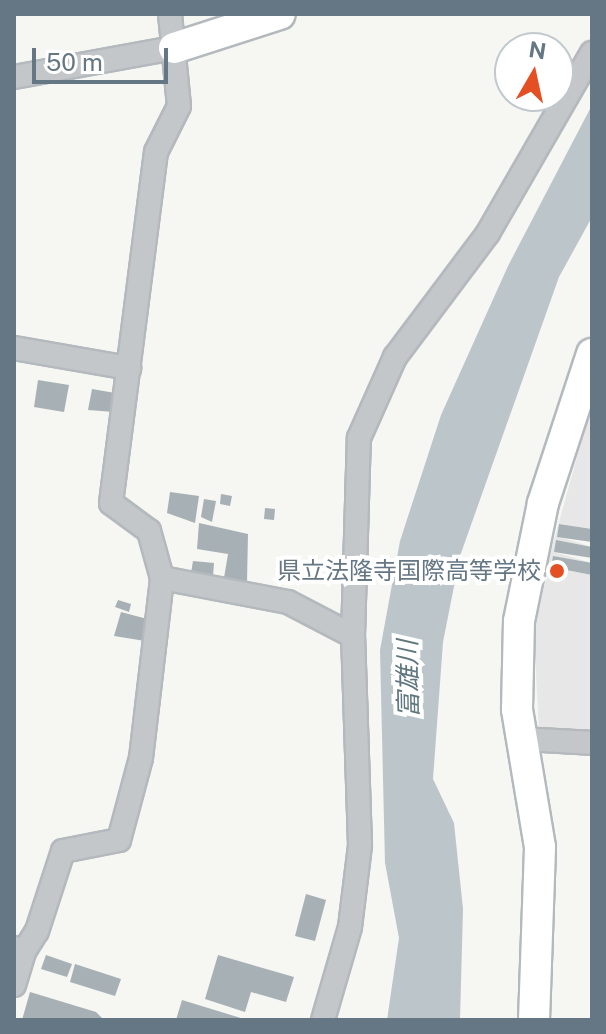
<!DOCTYPE html>
<html>
<head>
<meta charset="utf-8">
<style>
	body { margin:0 }
	#map { position:relative; width:606px; height:1034px; overflow:hidden; background:#f6f6f2; font-family:"Public Sans","Noto Sans JP",sans-serif }
	div>[style] { position:absolute }
	.built>* { inset:0; background:#e6e7e6 }
	.water>* { inset:0; background:#bbc5ca }
	.building>* { inset:0; background:#a7b0b5 }
	.roads { filter:drop-shadow(2px 0 #b3b9bd) drop-shadow(-2px 0 #b3b9bd) drop-shadow(0 2px #b3b9bd) drop-shadow(0 -2px #b3b9bd) }
	.street>* { height:22px; margin:-11px; padding:0 11px; transform-origin:11px; border-radius:11px; background:#c3c7ca }
	.secondary>* { height:30px; margin:-15px; padding:0 15px; transform-origin:15px; border-radius:15px; background:#fff }
	.dots>* { width:22px; height:22px; translate:-50% -50%; box-sizing:border-box; border:4px solid #fff; border-radius:50% }
	span { translate:-50% -50%; white-space:nowrap; text-align:center; line-height:1.15; -webkit-text-stroke:8px #fff; paint-order:stroke }
	.poi-label { font-size:24px; color:#657684 }
	.right { translate:-100% -50%; text-align:right }
	.water-label { font-size:26px; color:#607780; font-style:italic }
	.frame { position:absolute; inset:0; border:16px solid #657684; pointer-events:none }
	.north { position:absolute; left:494px; top:32px; width:80px; height:80px; box-sizing:border-box; background:#fff; border:2px solid #c1c8ce; border-radius:50%; rotate:9deg; font-size:22px; font-weight:700; line-height:32px; text-align:center; color:#657684 }
	.north::after { content:''; display:block; margin:auto; width:28px; height:36px; background:#e45024; clip-path:polygon(50% 0,100% 100%,50% 72%,0 100%) }
	.scale { position:absolute; left:32px; top:48px; width:136px; height:36px; box-sizing:border-box; border:4px solid #657684; border-top:0; padding-left:10px; font-size:24px; line-height:28px; white-space:nowrap; color:#657684; -webkit-text-stroke:6px #fff; paint-order:stroke }
</style>
</head>
<body>
<div id="map">
	<div class="built">
		<div style="clip-path:polygon(592px 403px,592px 529px,560px 524px,557px 536px,592px 547px,556px 541px,554px 552px,592px 563px,551px 567px,592px 575px,592px 734px,539px 732px,533px 616px)"></div>
	</div>
	<div class="water">
		<div style="clip-path:polygon(592px 105px,592px 217px,559px 277px,460px 556px,443px 642px,433px 779px,454px 823px,463px 909px,460px 1020px,387px 1020px,399px 938px,385px 863px,380px 650px,400px 541px,441px 415px,508px 266px)"></div>
	</div>
	<div class="building">
		<div style="clip-path:polygon(38px 380px,69px 385px,64px 412px,34px 407px)"></div>
		<div style="clip-path:polygon(92px 389px,115px 393px,114px 412px,88px 410px)"></div>
		<div style="clip-path:polygon(170px 492px,199px 496px,195px 523px,167px 513px)"></div>
		<div style="clip-path:polygon(221px 494px,232px 496px,230px 506px,220px 504px)"></div>
		<div style="clip-path:polygon(204px 499px,216px 501px,212px 522px,201px 517px)"></div>
		<div style="clip-path:polygon(265px 508px,275px 509px,274px 520px,264px 519px)"></div>
		<div style="clip-path:polygon(199px 523px,248px 534px,247px 582px,224px 578px,228px 554px,197px 549px)"></div>
		<div style="clip-path:polygon(559px 524px,592px 529px,592px 542px,557px 537px)"></div>
		<div style="clip-path:polygon(556px 540px,592px 547px,592px 558px,554px 552px)"></div>
		<div style="clip-path:polygon(553px 556px,592px 563px,592px 575px,551px 567px)"></div>
		<div style="clip-path:polygon(193px 561px,214px 563px,213px 576px,191px 573px)"></div>
		<div style="clip-path:polygon(118px 600px,131px 604px,129px 612px,115px 607px)"></div>
		<div style="clip-path:polygon(121px 612px,151px 620px,145px 641px,114px 636px)"></div>
		<div style="clip-path:polygon(306px 894px,326px 900px,315px 941px,295px 936px)"></div>
		<div style="clip-path:polygon(46px 955px,72px 964px,67px 977px,41px 969px)"></div>
		<div style="clip-path:polygon(218px 955px,294px 977px,286px 1002px,251px 992px,245px 1012px,205px 999px)"></div>
		<div style="clip-path:polygon(75px 964px,121px 979px,115px 996px,70px 982px)"></div>
		<div style="clip-path:polygon(30px 992px,96px 1012px,104px 1020px,22px 1020px)"></div>
		<div style="clip-path:polygon(182px 1000px,244px 1019px,244px 1020px,176px 1020px)"></div>
	</div>
	<div class="roads">
		<div class="street">
			<div style="left:14px;top:77px;width:163px;rotate:-10.3deg"></div>
			<div style="left:14px;top:348px;width:117px;rotate:9.9deg"></div>
			<div style="left:162px;top:578px;width:128px;rotate:10.8deg"></div>
			<div style="left:288px;top:602px;width:73px;rotate:27.6deg"></div>
			<div style="left:523px;top:739px;width:69px;rotate:3.3deg"></div>
			<div style="left:14px;top:948px;width:11px;rotate:10deg"></div>
			<div style="left:25px;top:950px;width:22px;rotate:-58deg"></div>
			<div style="left:37px;top:931px;width:84px;rotate:-72deg"></div>
			<div style="left:63px;top:851px;width:57px;rotate:-11.1deg"></div>
			<div style="left:119px;top:840px;width:85px;rotate:-75deg"></div>
			<div style="left:141px;top:758px;width:181px;rotate:-83.3deg"></div>
			<div style="left:162px;top:578px;width:49px;rotate:-105.5deg"></div>
			<div style="left:149px;top:531px;width:47px;rotate:-143.6deg"></div>
			<div style="left:111px;top:503px;width:354px;rotate:-82.7deg"></div>
			<div style="left:156px;top:152px;width:51px;rotate:-63.4deg"></div>
			<div style="left:179px;top:106px;width:92px;rotate:-95.6deg"></div>
			<div style="left:14px;top:985px;width:37px;rotate:-73deg"></div>
			<div style="left:323px;top:1020px;width:97px;rotate:-73.8deg"></div>
			<div style="left:350px;top:927px;width:83px;rotate:-83deg"></div>
			<div style="left:360px;top:845px;width:209px;rotate:-91.9deg"></div>
			<div style="left:353px;top:636px;width:198px;rotate:-88.3deg"></div>
			<div style="left:359px;top:438px;width:89px;rotate:-66deg"></div>
			<div style="left:395px;top:357px;width:155px;rotate:-53.1deg"></div>
			<div style="left:488px;top:233px;width:208px;rotate:-60deg"></div>
		</div>
		<div class="secondary">
			<div style="left:174px;top:48px;width:111px;rotate:-17.8deg"></div>
			<div style="left:534px;top:1020px;width:173px;rotate:-88deg"></div>
			<div style="left:540px;top:847px;width:140px;rotate:-99.5deg"></div>
			<div style="left:517px;top:709px;width:88px;rotate:-88.7deg"></div>
			<div style="left:519px;top:621px;width:120px;rotate:-78.5deg"></div>
			<div style="left:543px;top:503px;width:157px;rotate:-71.8deg"></div>
		</div>
	</div>
	<div class="dots">
		<div style="left:557px;top:571px;background:#e45024"></div>
	</div>
	<div class="poi-label">
		<span class="right" style="left:541px;top:571px">県立法隆寺国際高等学校</span>
	</div>
	<div class="water-label">
		<span style="left:408px;top:679px;rotate:-91deg">富雄川</span>
	</div>
	<div class="frame"></div>
	<div class="north">N</div>
	<div class="scale">50 m</div>
</div>
</body>
</html>
